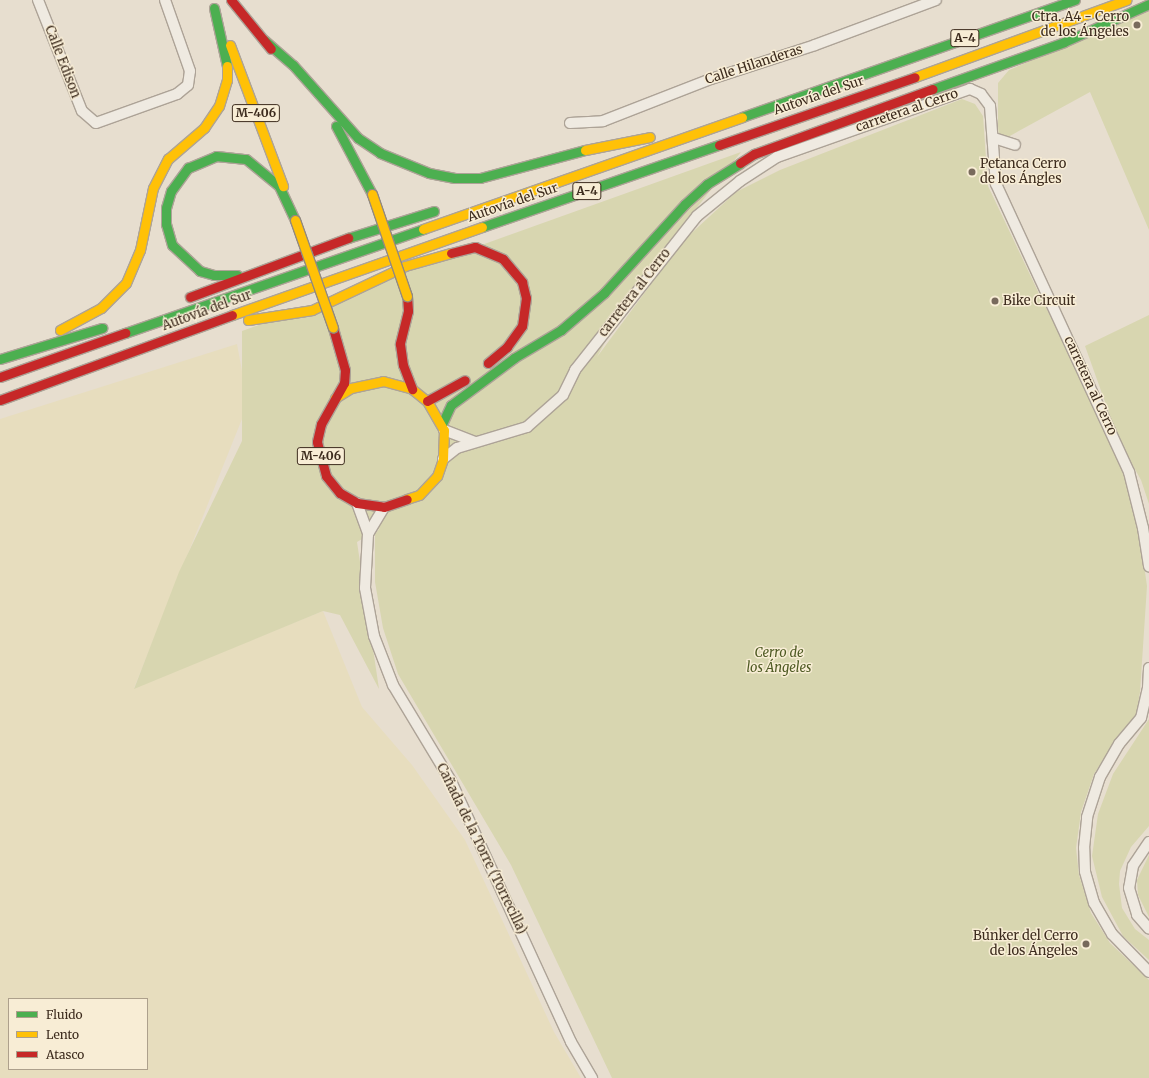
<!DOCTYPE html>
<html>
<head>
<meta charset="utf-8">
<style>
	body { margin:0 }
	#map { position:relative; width:1149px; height:1078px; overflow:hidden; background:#e7decf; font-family:Merriweather,serif }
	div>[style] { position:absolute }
	.farmland>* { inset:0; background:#e7ddbe }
	.green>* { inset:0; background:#d8d6b0 }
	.roads { filter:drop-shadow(1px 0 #ada397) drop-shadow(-1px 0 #ada397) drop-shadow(0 1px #ada397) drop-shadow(0 -1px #ada397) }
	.street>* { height:10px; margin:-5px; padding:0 5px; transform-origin:5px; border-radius:5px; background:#efeae1 }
	.fast>* { height:9px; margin:-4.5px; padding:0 4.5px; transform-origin:4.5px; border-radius:4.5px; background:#4caf50 }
	.slow>* { height:9px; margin:-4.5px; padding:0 4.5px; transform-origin:4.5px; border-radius:4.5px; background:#ffc107 }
	.jam>* { height:9px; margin:-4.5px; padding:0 4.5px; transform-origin:4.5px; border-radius:4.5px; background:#c62828 }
	.bridges { filter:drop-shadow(1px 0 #92897f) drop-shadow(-1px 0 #92897f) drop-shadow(0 1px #92897f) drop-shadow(0 -1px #92897f) }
	.slow-bridge>* { height:9px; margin:-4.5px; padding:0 4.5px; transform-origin:4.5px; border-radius:4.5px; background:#ffc107 }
	.dots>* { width:11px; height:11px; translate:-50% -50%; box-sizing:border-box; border:2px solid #f8edd5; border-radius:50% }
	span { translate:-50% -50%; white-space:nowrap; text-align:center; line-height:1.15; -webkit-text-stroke:3px #f8edd5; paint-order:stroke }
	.shield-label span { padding:1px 3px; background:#f8edd5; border:1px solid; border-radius:3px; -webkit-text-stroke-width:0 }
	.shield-label { font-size:12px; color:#3d2c1e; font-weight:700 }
	.poi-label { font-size:13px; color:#3d2c1e }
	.right { translate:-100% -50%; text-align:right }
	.left { translate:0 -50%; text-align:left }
	.street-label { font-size:13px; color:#3d2c1e }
	.park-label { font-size:13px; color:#4e5a23; font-style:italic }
	.legend { position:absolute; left:8px; top:998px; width:140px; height:72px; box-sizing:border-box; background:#f8edd5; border:1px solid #ada08c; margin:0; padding:5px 7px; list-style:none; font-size:12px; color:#3d2c1e }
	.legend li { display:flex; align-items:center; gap:8px; height:20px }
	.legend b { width:20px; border:1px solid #ada08c }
</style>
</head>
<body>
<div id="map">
	<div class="farmland">
		<div style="clip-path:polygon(evenodd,237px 344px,248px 404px,134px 688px,323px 611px,362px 707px,412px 765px,465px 840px,554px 1032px,581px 1078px,0 1078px,0 419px,237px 344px,9px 999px,147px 999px,147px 1069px,9px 1069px,9px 999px)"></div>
	</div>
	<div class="green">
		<div style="clip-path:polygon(1149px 10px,1149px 230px,1090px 92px,1008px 137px,999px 138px,998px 125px,998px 83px,1009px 70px)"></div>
		<div style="clip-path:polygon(962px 99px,975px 104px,983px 116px,988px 186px,1042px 300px,1121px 452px,1137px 516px,1147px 586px,1140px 692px,1136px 718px,1117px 738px,1094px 774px,1081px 812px,1076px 848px,1079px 875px,1091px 913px,1110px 943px,1149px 980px,1149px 1078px,612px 1078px,511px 865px,398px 674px,383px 628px,375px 582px,375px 534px,380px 528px,357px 542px,379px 689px,340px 615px,323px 611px,134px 689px,179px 572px,242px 441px,242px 331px,741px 152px,637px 283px,597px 357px,683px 241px,736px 192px,780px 170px)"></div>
		<div style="clip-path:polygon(1149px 315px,1149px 504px,1141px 480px,1119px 441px,1085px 346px)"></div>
		<div style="clip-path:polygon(1149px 719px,1149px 826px,1131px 847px,1120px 871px,1119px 884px,1122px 908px,1135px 929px,1149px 940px,1149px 960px,1123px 936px,1102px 897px,1092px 856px,1098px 814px,1113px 774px)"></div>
		<div style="clip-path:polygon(1149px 855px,1149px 917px,1138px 895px,1137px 880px)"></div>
	</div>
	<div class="roads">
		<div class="street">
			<div style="left:38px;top:0;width:119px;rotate:68.4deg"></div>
			<div style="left:82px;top:111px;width:18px;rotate:41deg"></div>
			<div style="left:96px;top:123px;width:86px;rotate:-19.7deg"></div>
			<div style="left:177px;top:94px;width:14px;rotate:-39deg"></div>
			<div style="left:188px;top:85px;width:14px;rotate:-82deg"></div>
			<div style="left:190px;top:71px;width:75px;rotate:-109.4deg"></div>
			<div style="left:570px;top:123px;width:33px;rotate:-3deg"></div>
			<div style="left:603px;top:121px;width:116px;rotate:-21.3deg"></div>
			<div style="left:711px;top:79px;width:109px;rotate:-18.1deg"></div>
			<div style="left:815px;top:45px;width:129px;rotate:-20.4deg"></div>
			<div style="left:994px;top:138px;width:22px;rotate:18deg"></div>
			<div style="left:444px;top:430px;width:33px;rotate:21deg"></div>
			<div style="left:443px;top:459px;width:18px;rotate:-38deg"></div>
			<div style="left:457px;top:448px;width:73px;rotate:-16.7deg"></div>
			<div style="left:527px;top:427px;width:48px;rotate:-41.6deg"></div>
			<div style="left:563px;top:395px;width:28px;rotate:-64deg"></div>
			<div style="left:575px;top:370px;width:196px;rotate:-51.6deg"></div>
			<div style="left:697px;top:216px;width:55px;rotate:-39.1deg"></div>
			<div style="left:740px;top:181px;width:44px;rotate:-33deg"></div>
			<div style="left:777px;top:157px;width:205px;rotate:-19.4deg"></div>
			<div style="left:970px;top:89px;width:12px;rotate:24deg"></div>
			<div style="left:981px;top:94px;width:15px;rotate:53deg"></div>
			<div style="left:990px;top:106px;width:78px;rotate:85.6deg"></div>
			<div style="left:996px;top:184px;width:317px;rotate:65.2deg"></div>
			<div style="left:1129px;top:472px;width:58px;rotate:76deg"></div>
			<div style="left:1143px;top:528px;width:39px;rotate:81deg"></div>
			<div style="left:357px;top:503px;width:33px;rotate:70deg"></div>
			<div style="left:368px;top:534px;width:54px;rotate:93.2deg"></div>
			<div style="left:365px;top:588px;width:49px;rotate:79.4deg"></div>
			<div style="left:374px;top:636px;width:53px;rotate:68.8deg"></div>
			<div style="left:393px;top:685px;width:112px;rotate:58.9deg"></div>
			<div style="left:451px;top:781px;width:287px;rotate:65.3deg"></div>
			<div style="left:571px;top:1042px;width:42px;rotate:59.7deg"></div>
			<div style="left:368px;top:534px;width:31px;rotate:-59deg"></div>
			<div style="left:1149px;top:842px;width:29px;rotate:124deg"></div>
			<div style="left:1133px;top:866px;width:22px;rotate:100deg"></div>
			<div style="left:1129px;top:888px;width:28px;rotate:73deg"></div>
			<div style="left:1137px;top:915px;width:18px;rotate:49deg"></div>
			<div style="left:1149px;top:972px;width:53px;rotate:-134.2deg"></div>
			<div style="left:1112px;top:934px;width:36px;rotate:-120deg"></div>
			<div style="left:1094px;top:903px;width:33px;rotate:-106deg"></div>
			<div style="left:1085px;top:871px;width:23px;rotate:-92deg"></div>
			<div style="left:1084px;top:848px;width:31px;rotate:-84deg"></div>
			<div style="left:1087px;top:817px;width:42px;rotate:-72deg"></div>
			<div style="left:1100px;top:777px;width:38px;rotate:-60deg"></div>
			<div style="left:1119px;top:744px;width:34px;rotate:-50deg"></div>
			<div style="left:1141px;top:718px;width:31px;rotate:-77deg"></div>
			<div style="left:1148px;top:688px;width:20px;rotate:-87deg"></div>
		</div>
		<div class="fast">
			<div style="left:214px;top:8px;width:59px;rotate:77.4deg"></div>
			<div style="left:264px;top:40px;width:38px;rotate:41deg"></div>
			<div style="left:293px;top:65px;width:98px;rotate:48.3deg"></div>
			<div style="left:358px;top:138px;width:27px;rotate:34deg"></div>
			<div style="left:380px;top:153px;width:53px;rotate:22.2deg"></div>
			<div style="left:429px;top:173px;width:26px;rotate:11deg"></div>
			<div style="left:455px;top:178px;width:25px"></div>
			<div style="left:480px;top:178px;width:109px;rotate:-14.9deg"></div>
			<div style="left:933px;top:89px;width:139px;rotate:-19.7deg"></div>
			<div style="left:1064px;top:42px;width:93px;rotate:-24.1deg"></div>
			<div style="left:742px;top:117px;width:353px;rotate:-19.4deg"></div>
			<div style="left:336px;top:126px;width:77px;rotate:62.1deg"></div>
			<div style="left:482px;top:227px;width:251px;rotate:-19.1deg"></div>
			<div style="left:348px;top:238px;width:90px;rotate:-17.4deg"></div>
			<div style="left:237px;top:275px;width:23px;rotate:180deg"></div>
			<div style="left:214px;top:275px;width:15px;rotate:-164deg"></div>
			<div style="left:200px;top:271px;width:38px;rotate:-137deg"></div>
			<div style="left:172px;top:245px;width:22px;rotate:-106deg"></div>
			<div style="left:166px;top:224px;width:16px;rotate:-90deg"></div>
			<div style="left:166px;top:208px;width:18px;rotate:-74deg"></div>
			<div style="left:171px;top:191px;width:29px;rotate:-54deg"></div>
			<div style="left:188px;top:168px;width:30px;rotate:-23deg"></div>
			<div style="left:216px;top:156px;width:30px;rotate:6deg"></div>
			<div style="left:246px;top:159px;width:43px;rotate:39.3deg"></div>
			<div style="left:279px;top:186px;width:38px;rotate:65deg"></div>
			<div style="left:125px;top:333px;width:316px;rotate:-19.2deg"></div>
			<div style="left:0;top:359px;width:107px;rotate:-16.9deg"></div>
			<div style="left:442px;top:424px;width:21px;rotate:-65deg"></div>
			<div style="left:451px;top:405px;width:79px;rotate:-36.7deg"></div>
			<div style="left:514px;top:358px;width:55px;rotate:-30.8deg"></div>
			<div style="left:561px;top:330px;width:57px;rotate:-40.7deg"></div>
			<div style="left:604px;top:293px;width:120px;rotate:-47.7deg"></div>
			<div style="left:685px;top:204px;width:30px;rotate:-42deg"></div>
			<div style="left:707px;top:184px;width:39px;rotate:-32deg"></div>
		</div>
		<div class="slow">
			<div style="left:230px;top:45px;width:151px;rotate:69.4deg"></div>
			<div style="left:915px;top:77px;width:225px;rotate:-20deg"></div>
			<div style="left:585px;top:150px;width:66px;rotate:-11.3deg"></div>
			<div style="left:423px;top:229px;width:338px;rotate:-19.3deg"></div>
			<div style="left:232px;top:315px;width:265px;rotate:-19.4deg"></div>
			<div style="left:248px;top:320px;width:65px;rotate:-8.9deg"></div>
			<div style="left:312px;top:310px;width:103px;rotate:-25.3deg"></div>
			<div style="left:405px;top:266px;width:48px;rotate:-15.8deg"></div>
			<div style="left:60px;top:330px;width:47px;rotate:-28.2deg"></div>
			<div style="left:101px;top:308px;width:35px;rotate:-45deg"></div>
			<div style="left:126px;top:283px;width:36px;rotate:-67deg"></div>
			<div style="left:140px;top:250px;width:63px;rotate:-78.2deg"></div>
			<div style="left:153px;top:188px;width:33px;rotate:-63deg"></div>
			<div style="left:168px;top:159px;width:48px;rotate:-40.7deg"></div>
			<div style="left:204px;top:128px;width:27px;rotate:-56deg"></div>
			<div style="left:219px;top:106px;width:27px;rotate:-73deg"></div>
			<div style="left:227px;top:80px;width:14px;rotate:-90deg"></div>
			<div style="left:335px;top:398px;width:19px;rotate:-32deg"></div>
			<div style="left:351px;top:388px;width:33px;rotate:-12deg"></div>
			<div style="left:383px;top:381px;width:30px;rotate:15deg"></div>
			<div style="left:412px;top:389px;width:19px;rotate:39deg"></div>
			<div style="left:427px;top:401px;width:34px;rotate:60deg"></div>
			<div style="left:444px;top:430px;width:29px;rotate:92deg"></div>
			<div style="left:443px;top:459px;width:18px;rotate:109deg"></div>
			<div style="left:437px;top:476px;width:26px;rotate:133deg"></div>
			<div style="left:419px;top:495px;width:13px;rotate:162deg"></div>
		</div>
		<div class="jam">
			<div style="left:231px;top:0;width:63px;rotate:50.8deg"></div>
			<div style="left:719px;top:145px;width:207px;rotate:-19.1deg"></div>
			<div style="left:740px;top:163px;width:17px;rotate:-33deg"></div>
			<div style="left:754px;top:154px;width:190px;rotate:-20deg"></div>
			<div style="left:451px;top:253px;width:25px;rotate:-14deg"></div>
			<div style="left:475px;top:247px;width:30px;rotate:23deg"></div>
			<div style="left:503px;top:259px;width:30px;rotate:50deg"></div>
			<div style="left:522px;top:282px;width:16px;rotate:76deg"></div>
			<div style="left:526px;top:298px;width:28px;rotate:98deg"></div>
			<div style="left:522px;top:326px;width:26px;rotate:126deg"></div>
			<div style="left:507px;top:347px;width:25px;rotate:140deg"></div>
			<div style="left:407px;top:296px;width:15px;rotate:86deg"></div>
			<div style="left:408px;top:311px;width:34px;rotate:104deg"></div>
			<div style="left:400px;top:344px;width:21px;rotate:82deg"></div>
			<div style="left:403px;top:365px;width:26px;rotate:69deg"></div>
			<div style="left:190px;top:297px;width:169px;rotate:-20.5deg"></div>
			<div style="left:333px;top:328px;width:44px;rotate:74.1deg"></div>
			<div style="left:345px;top:370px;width:13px;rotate:94deg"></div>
			<div style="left:344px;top:383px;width:47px;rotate:119.3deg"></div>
			<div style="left:321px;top:424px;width:18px;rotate:103deg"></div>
			<div style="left:317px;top:442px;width:35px;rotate:75deg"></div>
			<div style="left:326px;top:476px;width:22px;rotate:51deg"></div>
			<div style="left:340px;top:493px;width:20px;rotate:30deg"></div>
			<div style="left:357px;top:503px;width:27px;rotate:8deg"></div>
			<div style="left:384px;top:507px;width:24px;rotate:-19deg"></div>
			<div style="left:0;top:377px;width:133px;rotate:-19.4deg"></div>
			<div style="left:0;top:400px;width:247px;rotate:-20.1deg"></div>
			<div style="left:427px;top:401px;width:43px;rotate:-28.9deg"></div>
		</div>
	</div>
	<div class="bridges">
		<div class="slow-bridge">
			<div style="left:372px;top:194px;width:108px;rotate:71.1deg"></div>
			<div style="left:295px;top:220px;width:114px;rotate:70.6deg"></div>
		</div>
	</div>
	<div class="dots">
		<div style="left:1137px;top:25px;background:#786a5c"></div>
		<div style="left:972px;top:172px;background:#786a5c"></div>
		<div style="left:995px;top:301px;background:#786a5c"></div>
		<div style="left:1086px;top:944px;background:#786a5c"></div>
	</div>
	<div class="shield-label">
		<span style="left:965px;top:38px">A-4</span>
		<span style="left:256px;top:113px">M-406</span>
		<span style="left:587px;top:191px">A-4</span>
		<span style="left:321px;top:456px">M-406</span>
	</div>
	<div class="poi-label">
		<span class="right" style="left:1129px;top:25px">Ctra. A4 - Cerro<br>de los Ángeles</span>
		<span class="left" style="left:980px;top:172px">Petanca Cerro<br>de los Ángles</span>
		<span class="left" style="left:1003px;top:301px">Bike Circuit</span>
		<span class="right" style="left:1078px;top:944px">Búnker del Cerro<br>de los Ángeles</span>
	</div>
	<div class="street-label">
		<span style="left:62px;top:62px;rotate:69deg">Calle Edison</span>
		<span style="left:754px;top:65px;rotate:-18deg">Calle Hilanderas</span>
		<span style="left:819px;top:96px;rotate:-19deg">Autovía del Sur</span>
		<span style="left:907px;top:111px;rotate:-19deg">carretera al Cerro</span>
		<span style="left:513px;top:203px;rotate:-19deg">Autovía del Sur</span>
		<span style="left:635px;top:293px;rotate:-52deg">carretera al Cerro</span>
		<span style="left:207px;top:311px;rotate:-20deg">Autovía del Sur</span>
		<span style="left:1090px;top:386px;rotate:65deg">carretera al Cerro</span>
		<span style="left:481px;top:849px;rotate:64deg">Cañada de la Torre (Torrecilla)</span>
	</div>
	<div class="park-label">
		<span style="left:779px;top:661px">Cerro de<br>los Ángeles</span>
	</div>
	<ul class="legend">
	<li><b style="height:5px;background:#4caf50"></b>Fluido</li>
	<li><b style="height:5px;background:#ffc107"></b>Lento</li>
	<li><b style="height:5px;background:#c62828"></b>Atasco</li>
	</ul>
</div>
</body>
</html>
